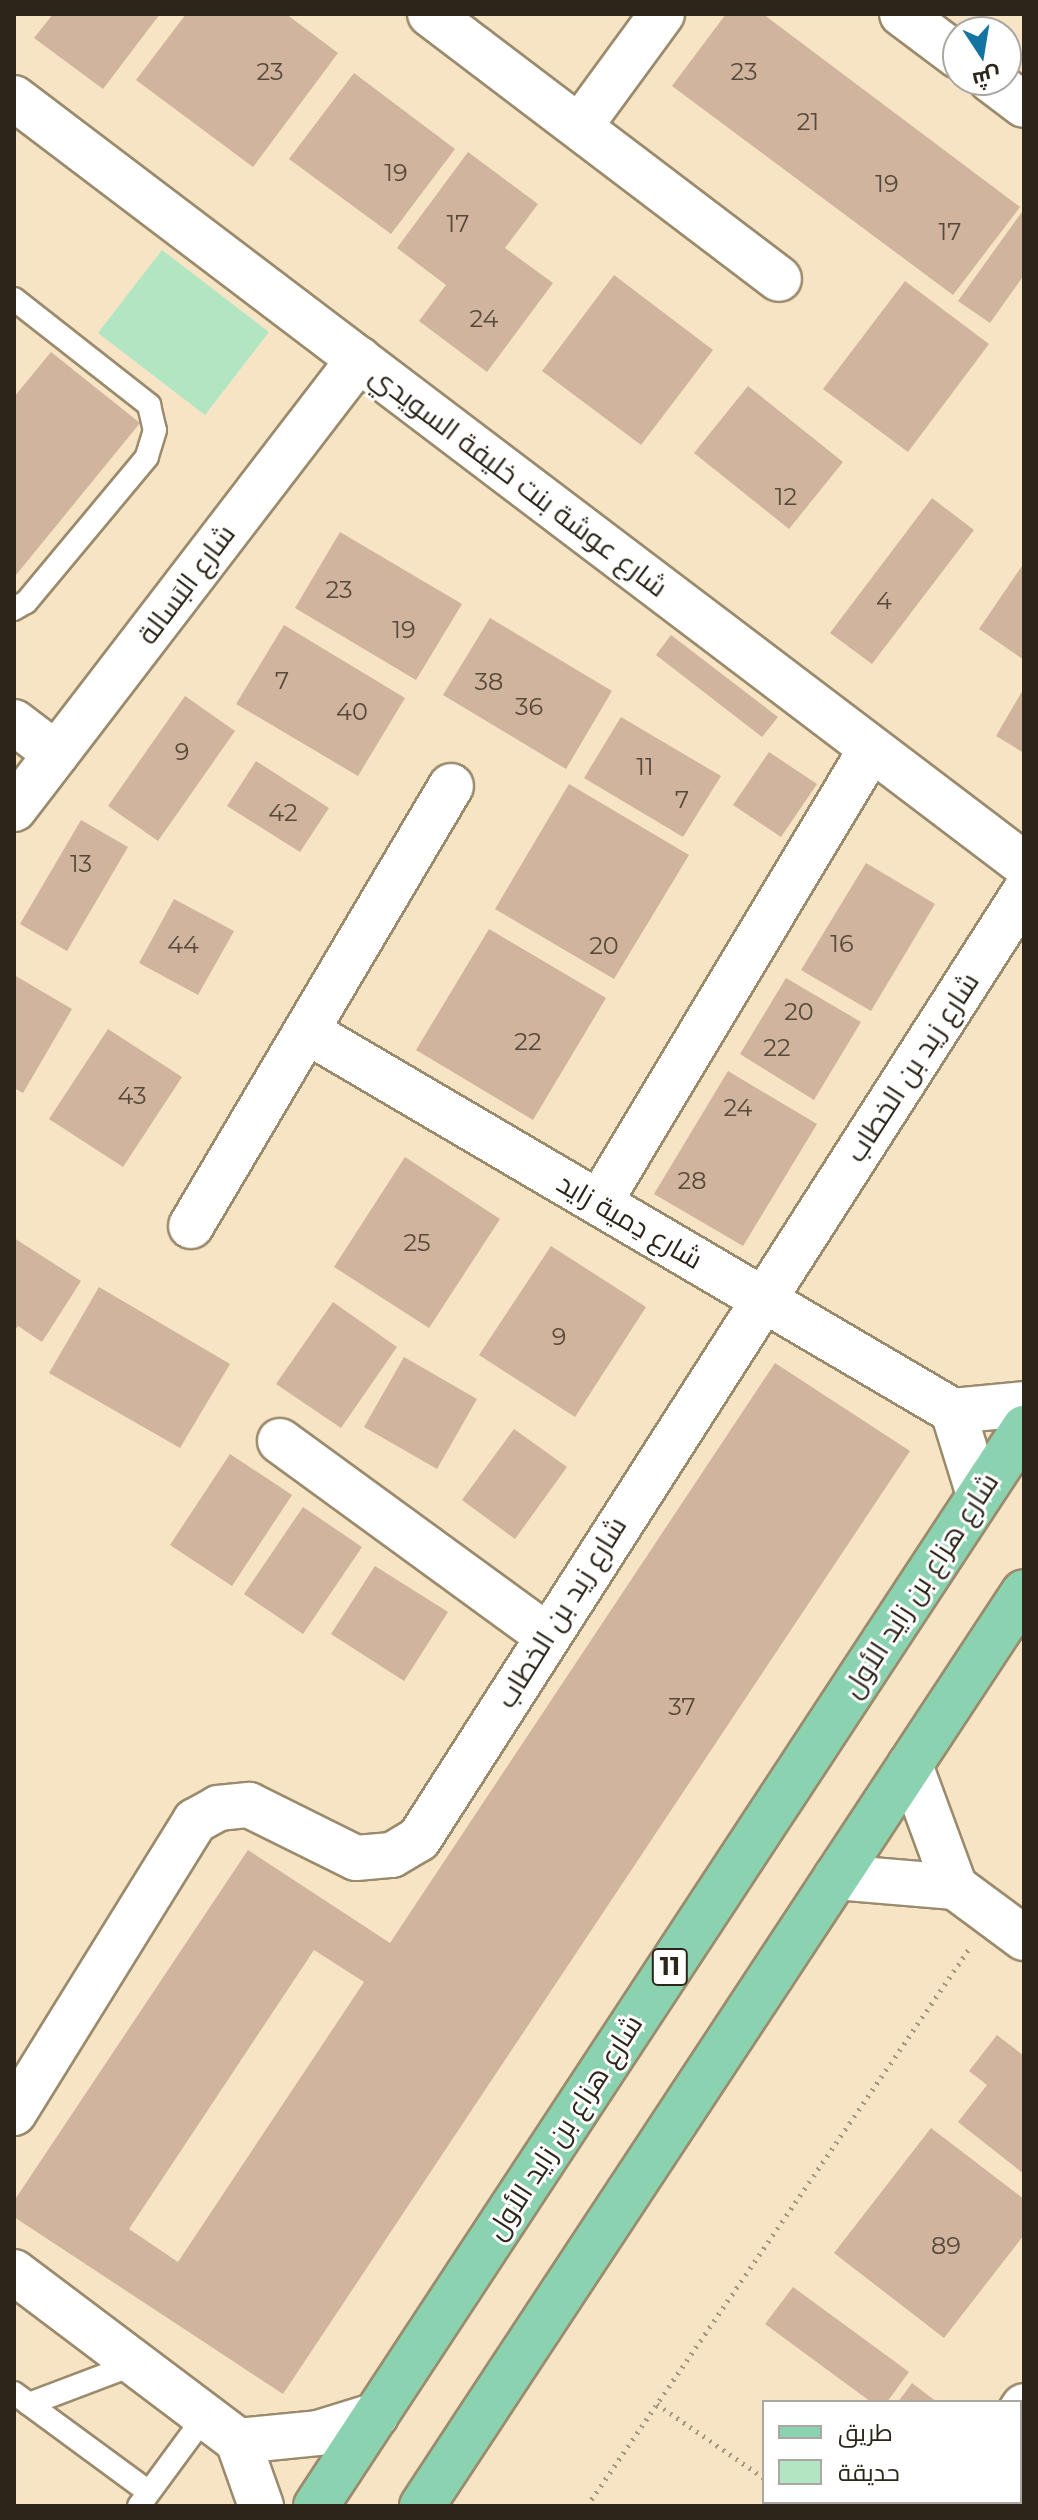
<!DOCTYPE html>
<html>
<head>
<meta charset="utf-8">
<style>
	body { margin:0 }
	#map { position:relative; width:1038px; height:2520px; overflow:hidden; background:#f6e4c4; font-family:Montserrat,Cairo,sans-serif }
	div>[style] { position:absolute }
	.green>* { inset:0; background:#b2e6c2 }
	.building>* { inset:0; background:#d1b49d }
	.path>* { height:5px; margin-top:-2.5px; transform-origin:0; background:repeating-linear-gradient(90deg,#a69880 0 2px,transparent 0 8px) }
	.roads { filter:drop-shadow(2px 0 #9b8b6d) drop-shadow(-2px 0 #9b8b6d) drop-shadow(0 2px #9b8b6d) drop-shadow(0 -2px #9b8b6d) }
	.lane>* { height:22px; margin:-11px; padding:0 11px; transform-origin:11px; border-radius:11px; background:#fff }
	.street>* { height:44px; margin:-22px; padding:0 22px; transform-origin:22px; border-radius:22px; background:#fff }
	.primary>* { height:44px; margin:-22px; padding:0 22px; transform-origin:22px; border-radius:22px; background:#8bd3b0 }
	span { translate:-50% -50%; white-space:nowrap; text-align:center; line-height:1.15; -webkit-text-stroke:6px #fff; paint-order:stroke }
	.number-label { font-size:24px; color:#55493a }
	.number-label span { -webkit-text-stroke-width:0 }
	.shield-label span { padding:2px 6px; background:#fff; border:2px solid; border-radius:6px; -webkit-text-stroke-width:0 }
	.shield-label { font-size:26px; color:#2c2519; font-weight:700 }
	.street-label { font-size:28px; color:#2c2519 }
	.frame { position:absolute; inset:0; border:16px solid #2c2519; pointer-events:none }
	.legend { position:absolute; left:762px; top:2400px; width:260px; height:104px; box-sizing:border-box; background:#fff; border:2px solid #aba8a3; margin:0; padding:10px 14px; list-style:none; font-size:24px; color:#2c2519 }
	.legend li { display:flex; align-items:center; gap:16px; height:40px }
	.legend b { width:40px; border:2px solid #aba8a3 }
	.north { position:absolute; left:942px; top:16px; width:80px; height:80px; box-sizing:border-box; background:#fff; border:2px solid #aba8a3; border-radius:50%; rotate:168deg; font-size:22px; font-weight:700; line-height:32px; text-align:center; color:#2c2519 }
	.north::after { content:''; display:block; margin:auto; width:28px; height:36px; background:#1374a1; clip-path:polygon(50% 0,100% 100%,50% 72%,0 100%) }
</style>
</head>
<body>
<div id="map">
	<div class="green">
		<div style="clip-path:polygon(162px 250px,269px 332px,205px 415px,98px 333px)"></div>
	</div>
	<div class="building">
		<div style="clip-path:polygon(53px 14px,160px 14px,103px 89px,34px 38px)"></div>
		<div style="clip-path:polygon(186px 14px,286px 14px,338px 53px,253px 167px,136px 80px)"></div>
		<div style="clip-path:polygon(726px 14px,763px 14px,1020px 207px,953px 295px,672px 86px)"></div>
		<div style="clip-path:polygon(354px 73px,455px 149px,391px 234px,289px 159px)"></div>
		<div style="clip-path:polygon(468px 152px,538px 204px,505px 248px,553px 283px,487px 372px,419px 321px,446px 285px,397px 248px)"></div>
		<div style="clip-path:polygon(1024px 209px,1024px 275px,990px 323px,958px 301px)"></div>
		<div style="clip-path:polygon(614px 275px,713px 350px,641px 445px,542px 371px)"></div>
		<div style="clip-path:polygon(905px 281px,989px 344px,908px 452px,823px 389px)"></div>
		<div style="clip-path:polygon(51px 352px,140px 423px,16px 575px,14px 397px)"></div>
		<div style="clip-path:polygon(748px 386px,843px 462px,789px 529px,694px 453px)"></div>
		<div style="clip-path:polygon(932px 498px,974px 530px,872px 664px,830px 633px)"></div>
		<div style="clip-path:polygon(340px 532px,462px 604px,416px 680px,295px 608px)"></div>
		<div style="clip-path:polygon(1024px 563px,1024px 660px,979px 629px)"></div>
		<div style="clip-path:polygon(490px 618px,612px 691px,566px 769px,443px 695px)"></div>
		<div style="clip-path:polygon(284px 625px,405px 698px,358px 776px,236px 704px)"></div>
		<div style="clip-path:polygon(671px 635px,778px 717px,762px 737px,656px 655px)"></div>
		<div style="clip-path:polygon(1024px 688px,1024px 753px,996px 736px)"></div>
		<div style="clip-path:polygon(185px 696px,235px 731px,158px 841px,108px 806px)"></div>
		<div style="clip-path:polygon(621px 717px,721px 776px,683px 837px,584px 778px)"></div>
		<div style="clip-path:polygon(769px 752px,817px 784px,781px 837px,733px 805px)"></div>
		<div style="clip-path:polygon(256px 761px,329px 808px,300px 852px,227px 806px)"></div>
		<div style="clip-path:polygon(569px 784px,689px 855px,614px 979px,495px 909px)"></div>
		<div style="clip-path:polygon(81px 820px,128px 847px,67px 951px,20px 924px)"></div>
		<div style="clip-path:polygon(866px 863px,935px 904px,871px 1011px,801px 970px)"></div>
		<div style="clip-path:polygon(174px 899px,234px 931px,198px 995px,139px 963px)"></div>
		<div style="clip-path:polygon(489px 929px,606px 998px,533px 1120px,416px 1050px)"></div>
		<div style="clip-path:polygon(14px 975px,72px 1009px,23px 1093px,14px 1088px)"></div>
		<div style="clip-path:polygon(786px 978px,861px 1022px,814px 1100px,740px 1054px)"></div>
		<div style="clip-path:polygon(108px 1029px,182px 1077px,123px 1167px,49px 1119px)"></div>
		<div style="clip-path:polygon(728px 1071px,817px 1124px,743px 1246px,654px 1194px)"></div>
		<div style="clip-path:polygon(405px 1157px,500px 1219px,429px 1328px,334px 1267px)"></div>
		<div style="clip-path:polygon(14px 1238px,81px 1281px,42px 1342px,18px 1326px,14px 1332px)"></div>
		<div style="clip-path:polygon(551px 1246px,646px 1307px,575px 1417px,479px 1355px)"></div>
		<div style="clip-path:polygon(99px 1287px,230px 1364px,180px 1448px,49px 1373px)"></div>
		<div style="clip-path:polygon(333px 1302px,397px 1347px,341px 1428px,276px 1384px)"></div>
		<div style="clip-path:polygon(404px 1357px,477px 1399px,437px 1469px,364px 1427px)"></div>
		<div style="clip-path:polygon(evenodd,775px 1363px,910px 1451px,283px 2394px,14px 2217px,14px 2201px,248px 1850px,390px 1943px,775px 1363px,314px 1950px,364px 1982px,178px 2262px,129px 2229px,314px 1950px)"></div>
		<div style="clip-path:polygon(514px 1429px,567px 1467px,515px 1539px,462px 1500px)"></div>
		<div style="clip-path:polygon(230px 1454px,292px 1495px,232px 1586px,170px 1545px)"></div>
		<div style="clip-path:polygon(303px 1507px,362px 1547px,303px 1634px,244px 1594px)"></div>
		<div style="clip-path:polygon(375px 1566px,448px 1612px,404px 1681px,331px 1634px)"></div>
		<div style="clip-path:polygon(997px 2035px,1024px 2056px,1024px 2174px,958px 2122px,987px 2085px,969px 2071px)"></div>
		<div style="clip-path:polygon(931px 2128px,1024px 2199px,1024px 2235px,944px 2338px,834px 2253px)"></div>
		<div style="clip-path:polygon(793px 2287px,909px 2372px,887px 2402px,871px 2402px,765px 2324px)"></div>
		<div style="clip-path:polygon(912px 2383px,937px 2402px,898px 2402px)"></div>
	</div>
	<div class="path">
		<div style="left:657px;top:2404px;width:130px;rotate:34.7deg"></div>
		<div style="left:799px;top:2502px;width:7px;rotate:34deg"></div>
		<div style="left:587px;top:2506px;width:679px;rotate:-55.56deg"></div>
	</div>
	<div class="roads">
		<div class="lane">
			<div style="left:14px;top:299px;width:172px;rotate:38.1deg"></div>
			<div style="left:149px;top:405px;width:26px;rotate:77deg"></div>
			<div style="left:155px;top:430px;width:28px;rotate:107deg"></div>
			<div style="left:147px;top:457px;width:189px;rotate:129.8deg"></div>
			<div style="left:26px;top:602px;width:14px;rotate:150deg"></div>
			<div style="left:14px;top:2393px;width:167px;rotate:36.3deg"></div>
			<div style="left:29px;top:2404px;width:113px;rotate:-20.7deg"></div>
			<div style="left:139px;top:2506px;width:112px;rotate:-53.7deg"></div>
		</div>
		<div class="street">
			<div style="left:430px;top:14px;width:438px;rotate:37.2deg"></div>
			<div style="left:902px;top:14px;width:70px;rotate:36.9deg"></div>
			<div style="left:991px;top:80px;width:41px;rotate:37.1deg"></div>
			<div style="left:14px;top:98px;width:1268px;rotate:37.18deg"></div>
			<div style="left:580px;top:126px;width:139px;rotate:-53.8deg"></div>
			<div style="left:14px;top:722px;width:53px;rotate:37.3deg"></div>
			<div style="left:14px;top:809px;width:567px;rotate:-52.52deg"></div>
			<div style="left:308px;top:1032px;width:748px;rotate:30.44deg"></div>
			<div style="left:953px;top:1411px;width:71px;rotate:-5.6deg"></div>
			<div style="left:599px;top:1203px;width:529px;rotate:-59.07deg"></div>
			<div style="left:191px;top:1226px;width:511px;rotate:-59.42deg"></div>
			<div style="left:953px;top:1411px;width:88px;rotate:72.8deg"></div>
			<div style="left:280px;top:1441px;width:329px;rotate:36.1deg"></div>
			<div style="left:910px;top:1765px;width:130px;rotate:69.8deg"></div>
			<div style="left:836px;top:1877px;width:119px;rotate:4.8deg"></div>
			<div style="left:955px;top:1887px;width:86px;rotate:36.5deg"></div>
			<div style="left:14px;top:2113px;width:344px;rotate:-58.2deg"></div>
			<div style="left:195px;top:1821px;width:26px;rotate:-29deg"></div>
			<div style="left:218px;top:1808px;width:31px;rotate:-6deg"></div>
			<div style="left:249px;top:1805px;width:119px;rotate:26.4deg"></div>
			<div style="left:356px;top:1858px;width:36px;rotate:-5deg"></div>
			<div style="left:392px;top:1855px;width:31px;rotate:-31deg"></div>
			<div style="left:419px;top:1839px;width:1123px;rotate:-57.4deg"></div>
			<div style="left:14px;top:2272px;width:281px;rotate:37deg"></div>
			<div style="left:238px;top:2441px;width:69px;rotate:70.5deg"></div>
			<div style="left:1020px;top:2412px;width:7px;rotate:-56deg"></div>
			<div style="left:238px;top:2441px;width:80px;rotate:-5.7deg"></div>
			<div style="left:318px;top:2433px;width:61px;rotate:-17.2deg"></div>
			<div style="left:952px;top:2506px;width:5px;rotate:-53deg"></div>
		</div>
		<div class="primary">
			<div style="left:316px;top:2506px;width:1290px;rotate:-56.7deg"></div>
			<div style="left:422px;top:2506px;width:1094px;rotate:-56.63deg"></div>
		</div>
	</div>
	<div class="number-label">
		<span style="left:270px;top:72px">23</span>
		<span style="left:744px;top:72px">23</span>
		<span style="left:808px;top:122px">21</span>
		<span style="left:396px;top:173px">19</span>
		<span style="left:887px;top:184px">19</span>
		<span style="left:458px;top:224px">17</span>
		<span style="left:950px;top:232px">17</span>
		<span style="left:484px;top:319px">24</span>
		<span style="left:786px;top:497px">12</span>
		<span style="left:339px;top:590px">23</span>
		<span style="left:884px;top:601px">4</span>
		<span style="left:404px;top:630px">19</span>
		<span style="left:282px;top:681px">7</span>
		<span style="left:489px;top:682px">38</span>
		<span style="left:529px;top:707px">36</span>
		<span style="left:352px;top:712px">40</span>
		<span style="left:182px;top:752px">9</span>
		<span style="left:645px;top:767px">11</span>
		<span style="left:682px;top:800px">7</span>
		<span style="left:283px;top:813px">42</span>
		<span style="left:81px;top:864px">13</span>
		<span style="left:842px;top:944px">16</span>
		<span style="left:183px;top:945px">44</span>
		<span style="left:604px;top:946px">20</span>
		<span style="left:799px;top:1012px">20</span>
		<span style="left:528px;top:1042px">22</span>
		<span style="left:777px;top:1048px">22</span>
		<span style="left:132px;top:1096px">43</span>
		<span style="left:738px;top:1108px">24</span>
		<span style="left:692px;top:1181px">28</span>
		<span style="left:417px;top:1243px">25</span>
		<span style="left:559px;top:1337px">9</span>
		<span style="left:682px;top:1707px">37</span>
		<span style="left:946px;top:2246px">89</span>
	</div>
	<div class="shield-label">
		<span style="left:670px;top:1967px">11</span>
	</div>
	<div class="street-label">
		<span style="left:519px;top:481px;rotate:37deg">شارع عوشة بنت خليفة السويدي</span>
		<span style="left:186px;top:584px;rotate:-53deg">شارع البَسالة</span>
		<span style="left:912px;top:1067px;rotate:-57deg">شارع زيد بن الخطاب</span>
		<span style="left:630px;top:1221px;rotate:30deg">شارع دِمية زايد</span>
		<span style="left:920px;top:1585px;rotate:-57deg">شارع هزاع بن زايد الأول</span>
		<span style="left:561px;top:1612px;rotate:-58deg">شارع زيد بن الخطاب</span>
		<span style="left:564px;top:2127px;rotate:-57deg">شارع هزاع بن زايد الأول</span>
	</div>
	<div class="frame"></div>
	<ul class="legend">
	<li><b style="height:10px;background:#8bd3b0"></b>طريق</li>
	<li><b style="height:22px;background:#b2e6c2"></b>حديقة</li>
	</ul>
	<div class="north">ش</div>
</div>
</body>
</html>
